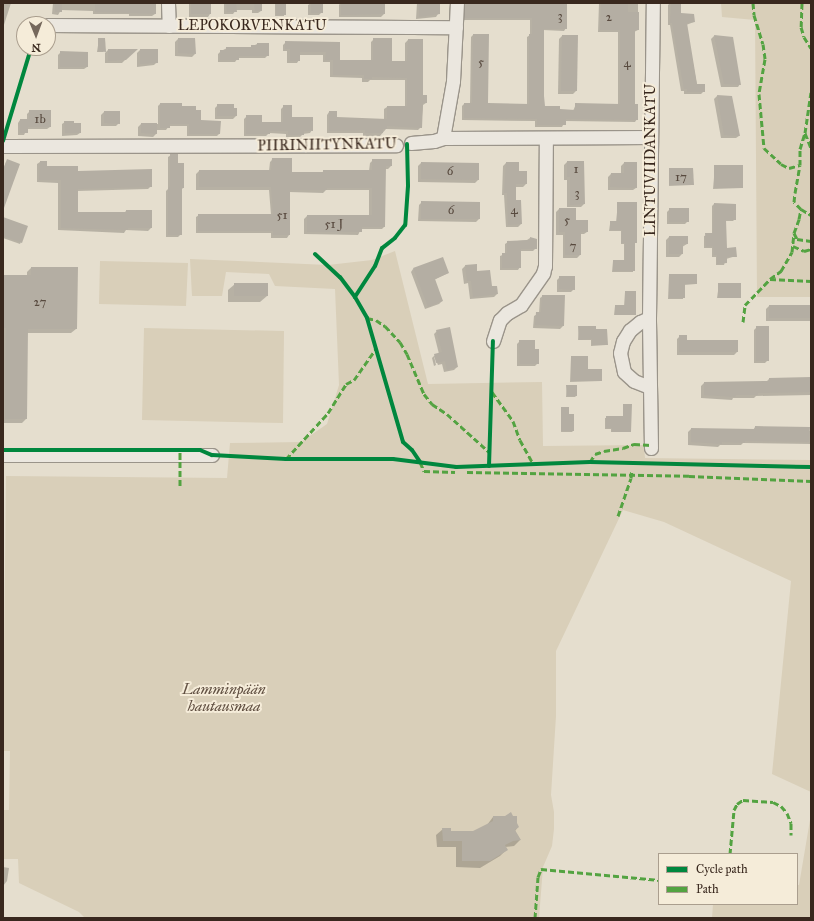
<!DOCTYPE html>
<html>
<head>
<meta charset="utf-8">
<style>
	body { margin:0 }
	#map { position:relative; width:814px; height:921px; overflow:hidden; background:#e5dece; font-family:"IM FELL Great Primer",serif }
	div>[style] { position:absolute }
	.green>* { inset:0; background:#d9cfb9 }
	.shadow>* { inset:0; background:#0003 }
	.building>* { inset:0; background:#b4aea3 }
	.roads { filter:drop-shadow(1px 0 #9a948a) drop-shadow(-1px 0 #9a948a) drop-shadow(0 1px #9a948a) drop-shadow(0 -1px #9a948a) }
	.minor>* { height:13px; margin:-6.5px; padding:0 6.5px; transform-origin:6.5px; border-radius:6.5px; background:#ebe7df }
	.quiet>* { height:3px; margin-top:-1.5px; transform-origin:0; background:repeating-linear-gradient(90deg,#53a341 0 6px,transparent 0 9px) }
	.cycleway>* { height:4px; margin:-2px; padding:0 2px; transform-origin:2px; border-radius:2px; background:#00873e }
	span { translate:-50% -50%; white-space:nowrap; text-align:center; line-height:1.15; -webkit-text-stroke:4px #f5ecd9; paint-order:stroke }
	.number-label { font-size:13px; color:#584a3f }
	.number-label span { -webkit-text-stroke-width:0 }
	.street-label { font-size:15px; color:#39281e }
	.park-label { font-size:15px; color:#5f4e40; font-style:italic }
	.frame { position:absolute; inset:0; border:4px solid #39281e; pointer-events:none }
	.legend { position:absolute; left:658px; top:853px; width:140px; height:52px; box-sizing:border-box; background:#f5ecd9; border:1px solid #aa9e8e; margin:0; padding:5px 7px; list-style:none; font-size:12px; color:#39281e }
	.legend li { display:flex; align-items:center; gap:8px; height:20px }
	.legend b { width:20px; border:1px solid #aa9e8e }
	.north { position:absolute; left:16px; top:16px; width:40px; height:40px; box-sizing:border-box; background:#f5ecd9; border:1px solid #aa9e8e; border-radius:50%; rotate:179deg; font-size:11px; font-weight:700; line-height:16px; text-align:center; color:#39281e }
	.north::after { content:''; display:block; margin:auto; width:14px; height:18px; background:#75685c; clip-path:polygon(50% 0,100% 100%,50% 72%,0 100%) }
</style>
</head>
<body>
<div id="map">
	<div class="green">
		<div style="clip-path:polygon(721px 3px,811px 3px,811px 297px,757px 297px,755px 20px,722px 17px)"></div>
		<div style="clip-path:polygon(395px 251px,428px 384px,542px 382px,543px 446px,644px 445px,645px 458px,811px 460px,811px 792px,772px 774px,791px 581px,664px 522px,623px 510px,556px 651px,556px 716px,551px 795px,554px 812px,554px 829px,552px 846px,543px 867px,539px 918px,85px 918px,79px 912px,19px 883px,18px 859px,3px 859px,3px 810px,9px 810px,10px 751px,3px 751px,6px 476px,227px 478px,230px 443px,301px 442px,327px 424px,339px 385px,335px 289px,275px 286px,269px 274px,226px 272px,222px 296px,192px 296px,190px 259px,328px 265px,372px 260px)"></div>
		<div style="clip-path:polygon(100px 261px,188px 263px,186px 306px,99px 304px)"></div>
		<div style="clip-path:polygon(144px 328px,284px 331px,283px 423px,142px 420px)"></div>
		<div style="clip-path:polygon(811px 814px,811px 918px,712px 918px,713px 904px,797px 904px,797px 885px,799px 885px)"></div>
	</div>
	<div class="shadow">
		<div style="clip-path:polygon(3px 3px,11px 3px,3px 28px)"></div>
		<div style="clip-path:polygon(53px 3px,155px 3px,155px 14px,152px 16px,129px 16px,129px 14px,93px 14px,93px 11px,61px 10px,58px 15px,52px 14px)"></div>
		<div style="clip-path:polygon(189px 3px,210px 3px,210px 14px,208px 17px,189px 17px)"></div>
		<div style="clip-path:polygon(224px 3px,261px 3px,261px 11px,258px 13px,252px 13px,252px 10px,236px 10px,233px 14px,224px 14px)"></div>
		<div style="clip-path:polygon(275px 3px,285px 3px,284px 16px,275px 16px)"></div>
		<div style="clip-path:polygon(311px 3px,322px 3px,322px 12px,319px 15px,308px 15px,308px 5px)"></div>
		<div style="clip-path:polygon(340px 3px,384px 3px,384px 14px,381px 17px,339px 17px,339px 5px)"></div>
		<div style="clip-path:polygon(417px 3px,439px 3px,438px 14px,436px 17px,416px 19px)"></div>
		<div style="clip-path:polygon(465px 3px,566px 3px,566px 28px,564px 31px,543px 30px,544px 107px,559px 110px,573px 111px,576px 104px,618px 105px,618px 32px,598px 32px,599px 3px,638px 3px,638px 30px,634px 32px,634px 105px,637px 119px,635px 122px,565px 121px,562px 127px,535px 127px,535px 121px,462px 120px,462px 106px,464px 104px,470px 104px,471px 37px,473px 35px,487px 104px,527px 105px,527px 37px,530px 35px,530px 20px,462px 20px,463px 5px)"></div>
		<div style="clip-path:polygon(670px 3px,680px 3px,680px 14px,694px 22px,686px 25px,697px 85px,704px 91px,701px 94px,684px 94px,684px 91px,681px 91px,670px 25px,668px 25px,668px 5px)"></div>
		<div style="clip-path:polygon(562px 36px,577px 36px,576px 91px,573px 94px,558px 94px,559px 39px)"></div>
		<div style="clip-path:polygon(714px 36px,732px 38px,740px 84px,738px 87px,721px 87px,711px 39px)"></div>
		<div style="clip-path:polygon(99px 39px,104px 51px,103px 52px,97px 52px)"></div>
		<div style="clip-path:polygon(178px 39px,195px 54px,192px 57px,175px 56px,175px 42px)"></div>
		<div style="clip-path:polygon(374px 39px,391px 62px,405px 62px,405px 43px,408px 40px,422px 40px,422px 96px,426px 103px,423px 105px,421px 127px,418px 130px,386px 129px,380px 136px,363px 136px,363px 133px,327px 133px,327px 115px,329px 112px,336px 118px,384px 120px,384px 109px,387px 107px,405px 107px,405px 80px,370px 80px,368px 82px,362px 82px,362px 78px,330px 77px,330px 62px,323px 62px,323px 55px,299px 55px,299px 60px,297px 63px,287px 63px,287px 51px,283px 51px,283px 45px,286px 42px,339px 43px,339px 61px,371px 61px,371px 42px)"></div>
		<div style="clip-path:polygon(257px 44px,268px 55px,265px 58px,238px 58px,235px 62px,218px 62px,218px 54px,221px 51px,227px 48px,249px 48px)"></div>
		<div style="clip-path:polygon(108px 50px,135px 50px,122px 63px,105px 63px,105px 53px)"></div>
		<div style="clip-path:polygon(140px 50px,157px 62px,154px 65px,137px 67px,137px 53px)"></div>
		<div style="clip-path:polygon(61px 52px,87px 67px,84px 69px,58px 69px,58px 55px)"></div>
		<div style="clip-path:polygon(717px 96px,731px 97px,739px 136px,736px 138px,721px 138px,714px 99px)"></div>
		<div style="clip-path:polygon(160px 104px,181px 107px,219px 134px,217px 136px,187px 136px,187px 126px,169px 126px,166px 130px,156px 130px,156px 134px,153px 137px,138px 136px,138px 127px,141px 124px,158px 124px,158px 106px)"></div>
		<div style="clip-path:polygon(218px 105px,236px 116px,233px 119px,215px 119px,215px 108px)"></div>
		<div style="clip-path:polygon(284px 106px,291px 118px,312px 130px,310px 133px,303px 134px,300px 137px,286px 137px,286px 134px,269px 133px,266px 136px,244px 136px,244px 119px,247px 116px,261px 123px,281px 123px,281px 109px)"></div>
		<div style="clip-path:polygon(30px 111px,50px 127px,47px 129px,27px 129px,24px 135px,18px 135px,18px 123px,20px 120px,27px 120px,27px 114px)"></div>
		<div style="clip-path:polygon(104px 112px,119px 112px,119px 123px,116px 126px,101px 126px,101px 115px)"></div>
		<div style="clip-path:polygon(65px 122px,80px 133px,77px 135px,62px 136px,62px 124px)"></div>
		<div style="clip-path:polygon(171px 155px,177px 164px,183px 188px,181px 190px,181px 234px,178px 237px,166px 237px,166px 191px,168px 189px,168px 157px)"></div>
		<div style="clip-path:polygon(273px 159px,291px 173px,321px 173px,324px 171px,369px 171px,370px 163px,373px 160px,391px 160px,391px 166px,388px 169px,385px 169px,384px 227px,382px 229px,361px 229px,358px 235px,304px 234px,304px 219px,307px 216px,369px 216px,369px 190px,326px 190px,323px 193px,289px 192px,289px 235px,287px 238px,271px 238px,271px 233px,196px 233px,196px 217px,199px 215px,271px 215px,269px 190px,196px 190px,196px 174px,199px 171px,269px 171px,270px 162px)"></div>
		<div style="clip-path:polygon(6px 162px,19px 165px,3px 208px,3px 170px)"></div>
		<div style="clip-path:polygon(40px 162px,46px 167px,151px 186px,148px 189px,77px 191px,77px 213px,124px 213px,126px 211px,151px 228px,148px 231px,126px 230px,124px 233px,58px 230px,58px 183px,37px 182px,37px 164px)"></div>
		<div style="clip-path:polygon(567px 162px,583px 162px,584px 204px,581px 207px,567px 207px,567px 180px,564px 180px,564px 165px)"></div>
		<div style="clip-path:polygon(421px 163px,478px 180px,475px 183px,418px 182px,418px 166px)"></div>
		<div style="clip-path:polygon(506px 163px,518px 172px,526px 184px,523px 187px,515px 187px,515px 201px,521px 224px,518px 227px,506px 227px,504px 195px,502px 195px,503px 166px)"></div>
		<div style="clip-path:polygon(624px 163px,636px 188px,633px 190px,608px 190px,608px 177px,611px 174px,621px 174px,621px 166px)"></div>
		<div style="clip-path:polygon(715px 166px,742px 188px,713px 189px)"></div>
		<div style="clip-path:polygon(670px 169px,692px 185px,669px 186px)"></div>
		<div style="clip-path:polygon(422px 202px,479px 219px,476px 222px,418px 221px,419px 205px)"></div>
		<div style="clip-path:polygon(618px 203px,636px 242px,634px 244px,633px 272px,612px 272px,613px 261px,624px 261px,624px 244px,621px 244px,621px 231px,609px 231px,610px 224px,616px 222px)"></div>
		<div style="clip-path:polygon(714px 204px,735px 205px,735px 219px,733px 221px,725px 221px,726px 249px,736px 256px,726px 259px,724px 265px,716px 265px,716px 257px,712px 257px,712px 248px,704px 248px,704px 236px,712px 234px,712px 206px)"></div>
		<div style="clip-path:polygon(559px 209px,587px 232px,584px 234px,580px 234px,580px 255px,577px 258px,563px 258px,563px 235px,556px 235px,556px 212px)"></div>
		<div style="clip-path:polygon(670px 209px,688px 221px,685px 224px,667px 224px,667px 212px)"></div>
		<div style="clip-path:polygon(3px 218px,27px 227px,20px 244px,3px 238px)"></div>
		<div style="clip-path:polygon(669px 237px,687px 237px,687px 244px,682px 247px,682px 254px,679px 257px,666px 257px,666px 240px)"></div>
		<div style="clip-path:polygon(530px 238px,536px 240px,536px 248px,533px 251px,520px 251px,520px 267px,518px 270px,500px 270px,500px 256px,505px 254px,505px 244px,508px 242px,527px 240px)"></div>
		<div style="clip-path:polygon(465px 266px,477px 273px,497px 294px,494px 297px,470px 299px,468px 283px,464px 284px,462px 269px)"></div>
		<div style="clip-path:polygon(31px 268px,77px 268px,76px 329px,71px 333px,27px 333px,26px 419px,22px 423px,3px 423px,3px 276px,27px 276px,27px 272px)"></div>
		<div style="clip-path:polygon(413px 269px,448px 273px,434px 280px,442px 301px,439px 304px,425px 309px,411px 272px)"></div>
		<div style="clip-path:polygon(669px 275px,696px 275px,696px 284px,684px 285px,683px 299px,668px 299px)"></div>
		<div style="clip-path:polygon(560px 277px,574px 289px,571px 292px,557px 292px,557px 280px)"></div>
		<div style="clip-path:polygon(235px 284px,267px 296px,260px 302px,228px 302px,228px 290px)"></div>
		<div style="clip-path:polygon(719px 284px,740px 297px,717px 298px)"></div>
		<div style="clip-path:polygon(625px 292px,635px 314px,614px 315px,615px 306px,624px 306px)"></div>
		<div style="clip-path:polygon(543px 296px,563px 326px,560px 329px,533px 328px,534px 316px,539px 313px,540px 298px)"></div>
		<div style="clip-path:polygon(769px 306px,811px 306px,811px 321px,766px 321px,766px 309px)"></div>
		<div style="clip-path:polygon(579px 327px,595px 330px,606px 345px,591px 346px,591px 340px,578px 340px)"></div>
		<div style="clip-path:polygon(757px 327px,768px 360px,765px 363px,754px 363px,754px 330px)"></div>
		<div style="clip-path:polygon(437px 331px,457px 367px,454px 370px,444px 372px,442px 364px,438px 365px,434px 356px,439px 354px,434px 334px)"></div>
		<div style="clip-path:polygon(680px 336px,686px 341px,737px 352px,734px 355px,677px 355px,677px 339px)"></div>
		<div style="clip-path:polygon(520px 341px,534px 350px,538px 363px,535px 366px,517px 366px,517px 344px)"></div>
		<div style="clip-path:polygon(434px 356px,436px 365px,434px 366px,432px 358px)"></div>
		<div style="clip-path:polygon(571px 357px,587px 370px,601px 381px,570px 382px)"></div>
		<div style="clip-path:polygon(811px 378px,811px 395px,756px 396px,754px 398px,733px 398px,732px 400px,701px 398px,701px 386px,704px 383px,766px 382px,769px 379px)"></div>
		<div style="clip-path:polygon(567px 386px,576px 396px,575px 397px,566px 397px)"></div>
		<div style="clip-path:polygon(624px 405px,630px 431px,611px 432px,611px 429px,605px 429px,605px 418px,623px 417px)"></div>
		<div style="clip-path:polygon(562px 408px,568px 415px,573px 431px,572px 432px,561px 432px)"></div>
		<div style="clip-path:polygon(755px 427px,811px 431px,811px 444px,743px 443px,741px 445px,720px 445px,718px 447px,688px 445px,688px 432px,691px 429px,753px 430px)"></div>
		<div style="clip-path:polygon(493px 817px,505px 817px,516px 823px,518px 827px,515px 831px,520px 840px,514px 846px,505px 847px,506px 850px,500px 856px,480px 868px,456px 867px,456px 847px,437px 847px,436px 835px,443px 829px,450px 832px,473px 832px,487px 825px)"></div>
		<div style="clip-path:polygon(3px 867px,9px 868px,7px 881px,3px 886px)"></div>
	</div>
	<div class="building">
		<div style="clip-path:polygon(55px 3px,62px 3px,62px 12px,55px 12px)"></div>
		<div style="clip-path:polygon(95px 3px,156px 3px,156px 14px,95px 12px)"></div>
		<div style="clip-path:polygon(191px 3px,211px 3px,211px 14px,191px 14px)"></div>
		<div style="clip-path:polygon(226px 3px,236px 3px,237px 12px,227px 12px)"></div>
		<div style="clip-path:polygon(254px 3px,262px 3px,262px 11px,255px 11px)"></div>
		<div style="clip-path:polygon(276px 3px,286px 3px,286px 15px,276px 15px)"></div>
		<div style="clip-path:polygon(311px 3px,323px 3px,323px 13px,311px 13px)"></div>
		<div style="clip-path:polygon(341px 3px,385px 3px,385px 14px,341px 15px)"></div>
		<div style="clip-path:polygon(419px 3px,440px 3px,440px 14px,419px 17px)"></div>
		<div style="clip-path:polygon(465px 3px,567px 3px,567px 29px,544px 29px,544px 96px,545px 106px,560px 106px,560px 109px,575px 110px,575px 103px,620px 104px,620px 30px,600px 30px,601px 3px,628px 3px,628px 12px,639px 12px,639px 30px,635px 30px,635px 104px,638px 104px,638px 120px,566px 119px,566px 125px,537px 125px,537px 119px,464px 118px,464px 103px,472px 103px,473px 34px,489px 34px,488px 103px,529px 104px,529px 34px,532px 34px,532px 18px,464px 18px)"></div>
		<div style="clip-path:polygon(671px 3px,681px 3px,681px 13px,694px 14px,695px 22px,687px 23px,697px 84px,705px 84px,705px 92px,687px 92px,687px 89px,684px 89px,672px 23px,670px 23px)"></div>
		<div style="clip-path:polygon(562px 35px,578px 35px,577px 91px,561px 91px)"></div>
		<div style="clip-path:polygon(714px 35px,733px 37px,741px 85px,724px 84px)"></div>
		<div style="clip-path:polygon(98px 38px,105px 38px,106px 52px,98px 51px)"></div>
		<div style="clip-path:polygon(178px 38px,195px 38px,196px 54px,178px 53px)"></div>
		<div style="clip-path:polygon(373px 38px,392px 38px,392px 61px,407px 61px,408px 39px,423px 39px,423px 95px,427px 95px,427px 103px,423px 103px,422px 128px,387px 126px,387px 129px,383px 129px,383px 133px,365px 133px,365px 130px,329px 131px,329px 111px,337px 111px,337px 117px,387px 119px,387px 106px,407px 106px,407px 78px,372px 77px,372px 79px,364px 79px,364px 75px,333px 75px,333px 60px,325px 60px,326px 52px,300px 52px,300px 61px,290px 61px,290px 49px,285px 49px,285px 41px,340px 42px,340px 60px,373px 60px)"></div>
		<div style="clip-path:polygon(257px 43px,269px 43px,269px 56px,239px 56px,239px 60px,220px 60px,220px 50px,226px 50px,226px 47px,251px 47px,251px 45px,257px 45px)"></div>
		<div style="clip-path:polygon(108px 49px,138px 49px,126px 60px,108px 61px)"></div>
		<div style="clip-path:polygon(140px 49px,158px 49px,158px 63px,140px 64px)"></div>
		<div style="clip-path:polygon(60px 51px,88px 52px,88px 67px,60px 67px)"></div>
		<div style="clip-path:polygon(717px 95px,732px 96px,740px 136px,724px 135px)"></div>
		<div style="clip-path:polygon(160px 103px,182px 103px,182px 106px,196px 106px,196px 110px,201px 110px,201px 120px,221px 121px,220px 134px,189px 134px,189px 124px,170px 124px,170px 128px,160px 128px)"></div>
		<div style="clip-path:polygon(217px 104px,234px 104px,234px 108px,237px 108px,237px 116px,217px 116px)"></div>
		<div style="clip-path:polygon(283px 105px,292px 105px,292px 117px,313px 117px,313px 131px,304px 131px,304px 135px,288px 135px,288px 131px,270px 131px,270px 134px,246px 134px,246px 115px,262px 115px,262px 122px,283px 122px)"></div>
		<div style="clip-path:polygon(29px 110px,51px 110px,51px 127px,28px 127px,28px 133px,20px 133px,20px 119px,29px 119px)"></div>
		<div style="clip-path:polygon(104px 111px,120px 111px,120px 124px,104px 123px)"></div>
		<div style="clip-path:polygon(64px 121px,74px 121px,74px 123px,81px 123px,81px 133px,65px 133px)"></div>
		<div style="clip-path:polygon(141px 123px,157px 123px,157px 134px,141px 133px)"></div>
		<div style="clip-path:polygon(170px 154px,178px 154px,178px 163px,184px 163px,184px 188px,182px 188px,182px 235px,168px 235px,168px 188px,170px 186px)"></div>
		<div style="clip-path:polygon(272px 158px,292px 158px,292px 172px,323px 172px,323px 170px,372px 170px,372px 159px,392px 159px,392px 166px,386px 166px,385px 227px,362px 227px,362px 232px,307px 232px,307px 215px,372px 215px,372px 188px,327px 188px,327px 190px,290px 190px,290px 235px,273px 235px,273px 231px,198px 231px,198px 214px,273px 214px,271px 187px,199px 187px,199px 170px,271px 170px)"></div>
		<div style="clip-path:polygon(7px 159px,20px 164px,4px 208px,3px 170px)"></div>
		<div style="clip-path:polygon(40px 161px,47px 161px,47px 166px,78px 166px,78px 171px,152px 169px,152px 187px,78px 189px,78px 212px,126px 212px,126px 210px,152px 210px,152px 228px,128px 228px,128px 230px,61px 228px,61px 180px,39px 180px)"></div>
		<div style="clip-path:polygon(567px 161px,584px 161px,585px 204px,570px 205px,570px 177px,567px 177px)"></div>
		<div style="clip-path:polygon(421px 162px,479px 163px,479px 180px,421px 179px)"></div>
		<div style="clip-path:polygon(506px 162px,519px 162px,519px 171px,527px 171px,527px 184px,516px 184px,516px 200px,521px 200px,522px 224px,508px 225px,507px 193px,504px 193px)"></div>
		<div style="clip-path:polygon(624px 162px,637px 162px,637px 188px,610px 187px,611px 173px,624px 173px)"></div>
		<div style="clip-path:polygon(714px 165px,743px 165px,743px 188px,714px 188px)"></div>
		<div style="clip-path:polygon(669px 168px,693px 168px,694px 185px,669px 185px)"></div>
		<div style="clip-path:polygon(421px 201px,480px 202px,480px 219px,421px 219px)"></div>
		<div style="clip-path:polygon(617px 202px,637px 202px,637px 243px,635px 243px,635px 271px,613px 271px,613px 260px,625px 260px,625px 243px,621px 243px,622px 230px,610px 230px,610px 221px,617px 221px)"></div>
		<div style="clip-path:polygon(714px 203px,736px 204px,736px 220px,726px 220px,727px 248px,736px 247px,737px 257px,727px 257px,727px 263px,717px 264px,717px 255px,714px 255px,713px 246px,706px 247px,705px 233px,713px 233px)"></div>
		<div style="clip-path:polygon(559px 208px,576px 208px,576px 220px,588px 220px,588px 232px,581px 232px,581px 255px,565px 255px,565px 232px,559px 232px)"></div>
		<div style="clip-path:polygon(669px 208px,689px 208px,689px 222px,669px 222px)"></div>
		<div style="clip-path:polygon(3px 217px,28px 226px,22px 243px,3px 236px)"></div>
		<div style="clip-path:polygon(669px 236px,688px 236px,688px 244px,683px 244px,683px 254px,669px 254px)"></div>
		<div style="clip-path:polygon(530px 237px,537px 239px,537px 249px,521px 249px,521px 268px,502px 268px,502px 253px,507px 253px,507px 241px,530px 240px)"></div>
		<div style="clip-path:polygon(443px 257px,449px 273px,435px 279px,443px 301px,428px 307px,413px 268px)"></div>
		<div style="clip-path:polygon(477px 264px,477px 271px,490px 270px,492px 286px,497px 286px,498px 294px,473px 297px,471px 281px,467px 281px,465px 265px)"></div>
		<div style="clip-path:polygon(31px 267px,78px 267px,77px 329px,28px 329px,27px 419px,5px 419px,6px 328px,3px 328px,3px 275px,31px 275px)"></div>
		<div style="clip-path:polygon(669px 274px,697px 274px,697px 284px,685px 284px,685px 298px,669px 298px)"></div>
		<div style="clip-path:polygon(559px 276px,575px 276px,575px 290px,559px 289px)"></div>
		<div style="clip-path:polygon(234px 283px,268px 283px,268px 296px,234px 296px)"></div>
		<div style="clip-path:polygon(718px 283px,741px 283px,741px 298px,718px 298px)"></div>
		<div style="clip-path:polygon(625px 291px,636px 291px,636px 315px,615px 315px,615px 305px,625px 305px)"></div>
		<div style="clip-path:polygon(542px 295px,565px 295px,564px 326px,535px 325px,536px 312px,541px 312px)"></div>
		<div style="clip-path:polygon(769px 305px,811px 305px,811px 318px,769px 318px)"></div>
		<div style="clip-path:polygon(578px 326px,596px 326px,596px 329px,607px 329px,608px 345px,592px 345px,592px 339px,579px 340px)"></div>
		<div style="clip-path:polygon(756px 326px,769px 326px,769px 361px,756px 361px)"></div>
		<div style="clip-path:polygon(450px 327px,458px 367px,447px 370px,445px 361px,436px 363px,434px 354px,442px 352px,436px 330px)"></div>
		<div style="clip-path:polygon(679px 335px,687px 335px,687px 340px,738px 340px,738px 352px,679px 352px)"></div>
		<div style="clip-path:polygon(519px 340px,535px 340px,535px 349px,539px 349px,539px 364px,520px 364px)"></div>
		<div style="clip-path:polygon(571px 356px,588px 356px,588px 369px,602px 369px,602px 381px,571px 381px)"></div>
		<div style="clip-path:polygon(811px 377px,811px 392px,758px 393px,758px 395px,736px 395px,735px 397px,704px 395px,704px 382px,769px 381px,769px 378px)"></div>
		<div style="clip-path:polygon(566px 385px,577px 385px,577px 396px,567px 396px)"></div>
		<div style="clip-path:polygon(623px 404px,632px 404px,631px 432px,612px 432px,612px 428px,606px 428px,606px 416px,623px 416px)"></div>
		<div style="clip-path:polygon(561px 407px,569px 407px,569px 414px,574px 414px,574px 431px,561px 431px)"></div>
		<div style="clip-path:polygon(755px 426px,810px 427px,809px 442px,745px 441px,745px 443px,722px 442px,722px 444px,691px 442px,691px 428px,755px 429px)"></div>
		<div style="clip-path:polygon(511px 812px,513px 816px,517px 816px,517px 823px,519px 827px,515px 830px,521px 840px,513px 841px,505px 845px,508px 850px,490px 861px,462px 861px,462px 841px,443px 841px,442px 828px,451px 828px,451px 831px,473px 831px,493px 821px,493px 816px,505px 816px)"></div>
	</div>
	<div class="roads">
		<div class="minor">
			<div style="left:168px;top:3px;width:23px;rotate:88deg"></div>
			<div style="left:48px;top:25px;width:408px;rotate:0.3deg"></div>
			<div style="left:443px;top:138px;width:58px;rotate:-80deg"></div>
			<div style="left:453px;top:81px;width:78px;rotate:-87.1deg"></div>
			<div style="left:411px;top:143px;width:23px;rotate:-5deg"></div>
			<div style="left:434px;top:141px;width:9px;rotate:-18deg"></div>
			<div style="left:443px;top:138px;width:208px;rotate:-0.3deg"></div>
			<div style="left:3px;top:146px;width:393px;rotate:-0.1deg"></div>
			<div style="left:649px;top:318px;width:10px;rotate:156deg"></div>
			<div style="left:640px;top:322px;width:13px;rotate:141deg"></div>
			<div style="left:630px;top:330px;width:13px;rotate:122deg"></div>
			<div style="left:623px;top:341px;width:12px;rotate:104deg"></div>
			<div style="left:620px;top:353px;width:19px;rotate:78deg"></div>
			<div style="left:624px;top:372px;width:13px;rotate:42deg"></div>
			<div style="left:634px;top:381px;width:17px;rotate:21deg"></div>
			<div style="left:493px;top:341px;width:22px;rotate:-72deg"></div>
			<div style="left:500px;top:320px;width:10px;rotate:-45deg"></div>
			<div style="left:507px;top:313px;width:16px;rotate:-30deg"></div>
			<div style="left:521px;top:305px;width:39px;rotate:-55deg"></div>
			<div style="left:543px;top:273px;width:7px;rotate:-74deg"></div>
			<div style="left:545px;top:266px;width:128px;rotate:-89.6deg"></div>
			<div style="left:651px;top:448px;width:130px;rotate:-90.9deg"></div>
			<div style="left:649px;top:318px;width:315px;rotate:-89.3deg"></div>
			<div style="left:3px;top:455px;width:209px"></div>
		</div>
	</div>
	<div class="quiet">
		<div style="left:753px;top:3px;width:12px;rotate:85deg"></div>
		<div style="left:754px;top:15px;width:30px;rotate:73deg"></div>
		<div style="left:763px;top:44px;width:15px;rotate:82deg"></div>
		<div style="left:765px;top:59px;width:36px;rotate:100deg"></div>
		<div style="left:759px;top:94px;width:54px;rotate:84.7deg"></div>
		<div style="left:764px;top:148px;width:23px;rotate:43deg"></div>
		<div style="left:781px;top:164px;width:9px;rotate:27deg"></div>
		<div style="left:789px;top:168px;width:11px;rotate:-15deg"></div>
		<div style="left:802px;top:3px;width:24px;rotate:92deg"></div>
		<div style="left:801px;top:27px;width:10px;rotate:73deg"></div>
		<div style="left:804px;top:37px;width:13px;rotate:58deg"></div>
		<div style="left:805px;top:133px;width:16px;rotate:68deg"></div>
		<div style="left:801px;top:209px;width:12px;rotate:31deg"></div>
		<div style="left:794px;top:233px;width:7px;rotate:63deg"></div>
		<div style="left:797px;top:239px;width:14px;rotate:8deg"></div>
		<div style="left:793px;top:246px;width:12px;rotate:24deg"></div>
		<div style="left:804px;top:251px;width:7px;rotate:-16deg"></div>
		<div style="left:770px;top:279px;width:14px;rotate:-36deg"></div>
		<div style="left:781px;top:271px;width:22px;rotate:-60deg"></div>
		<div style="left:792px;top:252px;width:19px;rotate:-84deg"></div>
		<div style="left:794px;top:233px;width:15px;rotate:-70deg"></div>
		<div style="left:799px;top:219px;width:10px;rotate:-79deg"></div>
		<div style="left:801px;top:209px;width:10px;rotate:-135deg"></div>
		<div style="left:794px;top:202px;width:9px;rotate:-84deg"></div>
		<div style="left:795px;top:193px;width:28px;rotate:-80deg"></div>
		<div style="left:800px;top:165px;width:16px;rotate:-90deg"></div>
		<div style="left:800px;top:149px;width:17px;rotate:-73deg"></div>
		<div style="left:805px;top:133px;width:41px;rotate:-81.7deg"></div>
		<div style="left:367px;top:318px;width:9px;rotate:13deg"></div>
		<div style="left:376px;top:320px;width:11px;rotate:34deg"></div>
		<div style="left:385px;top:326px;width:22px;rotate:47deg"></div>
		<div style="left:400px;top:342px;width:14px;rotate:60deg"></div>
		<div style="left:407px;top:354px;width:43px;rotate:67deg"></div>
		<div style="left:424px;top:394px;width:13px;rotate:51deg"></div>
		<div style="left:432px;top:404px;width:18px;rotate:34deg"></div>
		<div style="left:447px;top:414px;width:57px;rotate:42.1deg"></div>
		<div style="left:743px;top:322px;width:17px;rotate:-83deg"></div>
		<div style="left:745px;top:305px;width:36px;rotate:-46deg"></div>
		<div style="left:770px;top:279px;width:41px;rotate:2.8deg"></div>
		<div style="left:492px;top:392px;width:36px;rotate:54deg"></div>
		<div style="left:513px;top:421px;width:20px;rotate:70deg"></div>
		<div style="left:520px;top:440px;width:26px;rotate:61deg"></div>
		<div style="left:286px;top:459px;width:62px;rotate:-47.6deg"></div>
		<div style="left:328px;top:413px;width:34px;rotate:-58deg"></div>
		<div style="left:346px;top:384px;width:9px;rotate:-27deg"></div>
		<div style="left:354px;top:380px;width:38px;rotate:-55deg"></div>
		<div style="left:420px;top:462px;width:10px;rotate:66deg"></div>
		<div style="left:424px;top:471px;width:31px;rotate:2deg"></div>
		<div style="left:590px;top:462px;width:9px;rotate:-58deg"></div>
		<div style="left:595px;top:454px;width:9px;rotate:-18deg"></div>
		<div style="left:604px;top:451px;width:19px;rotate:-9deg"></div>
		<div style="left:623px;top:448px;width:12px;rotate:-20deg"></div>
		<div style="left:634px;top:444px;width:17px;rotate:3deg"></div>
		<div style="left:467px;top:472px;width:222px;rotate:1deg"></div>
		<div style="left:689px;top:476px;width:122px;rotate:2.3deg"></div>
		<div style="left:180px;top:486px;width:36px;rotate:-90deg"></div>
		<div style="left:618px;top:516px;width:40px;rotate:-71.1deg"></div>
		<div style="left:631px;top:478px;width:8px;rotate:-83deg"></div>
		<div style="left:730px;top:854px;width:44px;rotate:-84.8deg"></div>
		<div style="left:734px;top:810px;width:7px;rotate:-63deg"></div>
		<div style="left:737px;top:804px;width:7px;rotate:-34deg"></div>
		<div style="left:743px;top:800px;width:30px;rotate:4deg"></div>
		<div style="left:773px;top:802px;width:9px;rotate:27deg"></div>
		<div style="left:781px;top:806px;width:9px;rotate:49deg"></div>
		<div style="left:787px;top:813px;width:11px;rotate:68deg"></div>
		<div style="left:791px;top:823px;width:12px;rotate:90deg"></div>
		<div style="left:535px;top:918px;width:41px;rotate:-85.8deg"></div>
		<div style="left:538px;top:877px;width:9px;rotate:-69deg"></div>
		<div style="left:541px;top:869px;width:119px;rotate:5.3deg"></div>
	</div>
	<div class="cycleway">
		<div style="left:3px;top:141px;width:97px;rotate:-73.2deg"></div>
		<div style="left:407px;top:144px;width:42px;rotate:88.6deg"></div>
		<div style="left:408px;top:186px;width:39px;rotate:94deg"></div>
		<div style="left:405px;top:225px;width:16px;rotate:128deg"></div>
		<div style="left:395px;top:238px;width:16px;rotate:142deg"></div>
		<div style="left:382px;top:248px;width:19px;rotate:111deg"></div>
		<div style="left:375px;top:266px;width:37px;rotate:123deg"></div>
		<div style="left:355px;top:297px;width:24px;rotate:60deg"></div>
		<div style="left:367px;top:318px;width:129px;rotate:73.8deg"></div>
		<div style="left:403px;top:442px;width:12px;rotate:42deg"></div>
		<div style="left:412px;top:450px;width:14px;rotate:56deg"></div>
		<div style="left:315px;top:254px;width:34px;rotate:43deg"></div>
		<div style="left:340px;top:277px;width:25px;rotate:53deg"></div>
		<div style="left:3px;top:450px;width:197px"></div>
		<div style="left:200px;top:450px;width:13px;rotate:23deg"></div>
		<div style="left:212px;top:455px;width:74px;rotate:3.1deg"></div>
		<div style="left:286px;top:459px;width:107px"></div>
		<div style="left:393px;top:459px;width:64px;rotate:7.2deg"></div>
		<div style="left:456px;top:467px;width:134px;rotate:-2.1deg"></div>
		<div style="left:590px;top:462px;width:221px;rotate:1.3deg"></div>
		<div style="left:489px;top:466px;width:125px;rotate:-88.2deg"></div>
	</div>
	<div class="number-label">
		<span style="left:560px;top:16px">3</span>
		<span style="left:609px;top:17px">2</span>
		<span style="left:481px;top:62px">5</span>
		<span style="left:627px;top:63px">4</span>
		<span style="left:40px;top:119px">1b</span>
		<span style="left:576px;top:169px">1</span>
		<span style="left:450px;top:171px">6</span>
		<span style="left:681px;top:177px">17</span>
		<span style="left:577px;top:193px">3</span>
		<span style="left:451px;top:210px">6</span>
		<span style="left:514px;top:210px">4</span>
		<span style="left:282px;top:215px">51</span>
		<span style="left:567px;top:220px">5</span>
		<span style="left:334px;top:224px">51 J</span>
		<span style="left:573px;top:246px">7</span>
		<span style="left:40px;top:302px">27</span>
	</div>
	<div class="street-label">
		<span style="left:252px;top:26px">LEPOKORVENKATU</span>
		<span style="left:327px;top:145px;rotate:-1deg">PIIRINIITYNKATU</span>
		<span style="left:651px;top:160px;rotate:-90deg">LINTUVIIDANKATU</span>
	</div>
	<div class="park-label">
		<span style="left:224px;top:698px">Lamminpään<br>hautausmaa</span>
	</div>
	<div class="frame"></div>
	<ul class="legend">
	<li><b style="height:5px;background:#00873e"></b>Cycle path</li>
	<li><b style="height:5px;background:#53a341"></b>Path</li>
	</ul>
	<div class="north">N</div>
</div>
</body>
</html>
